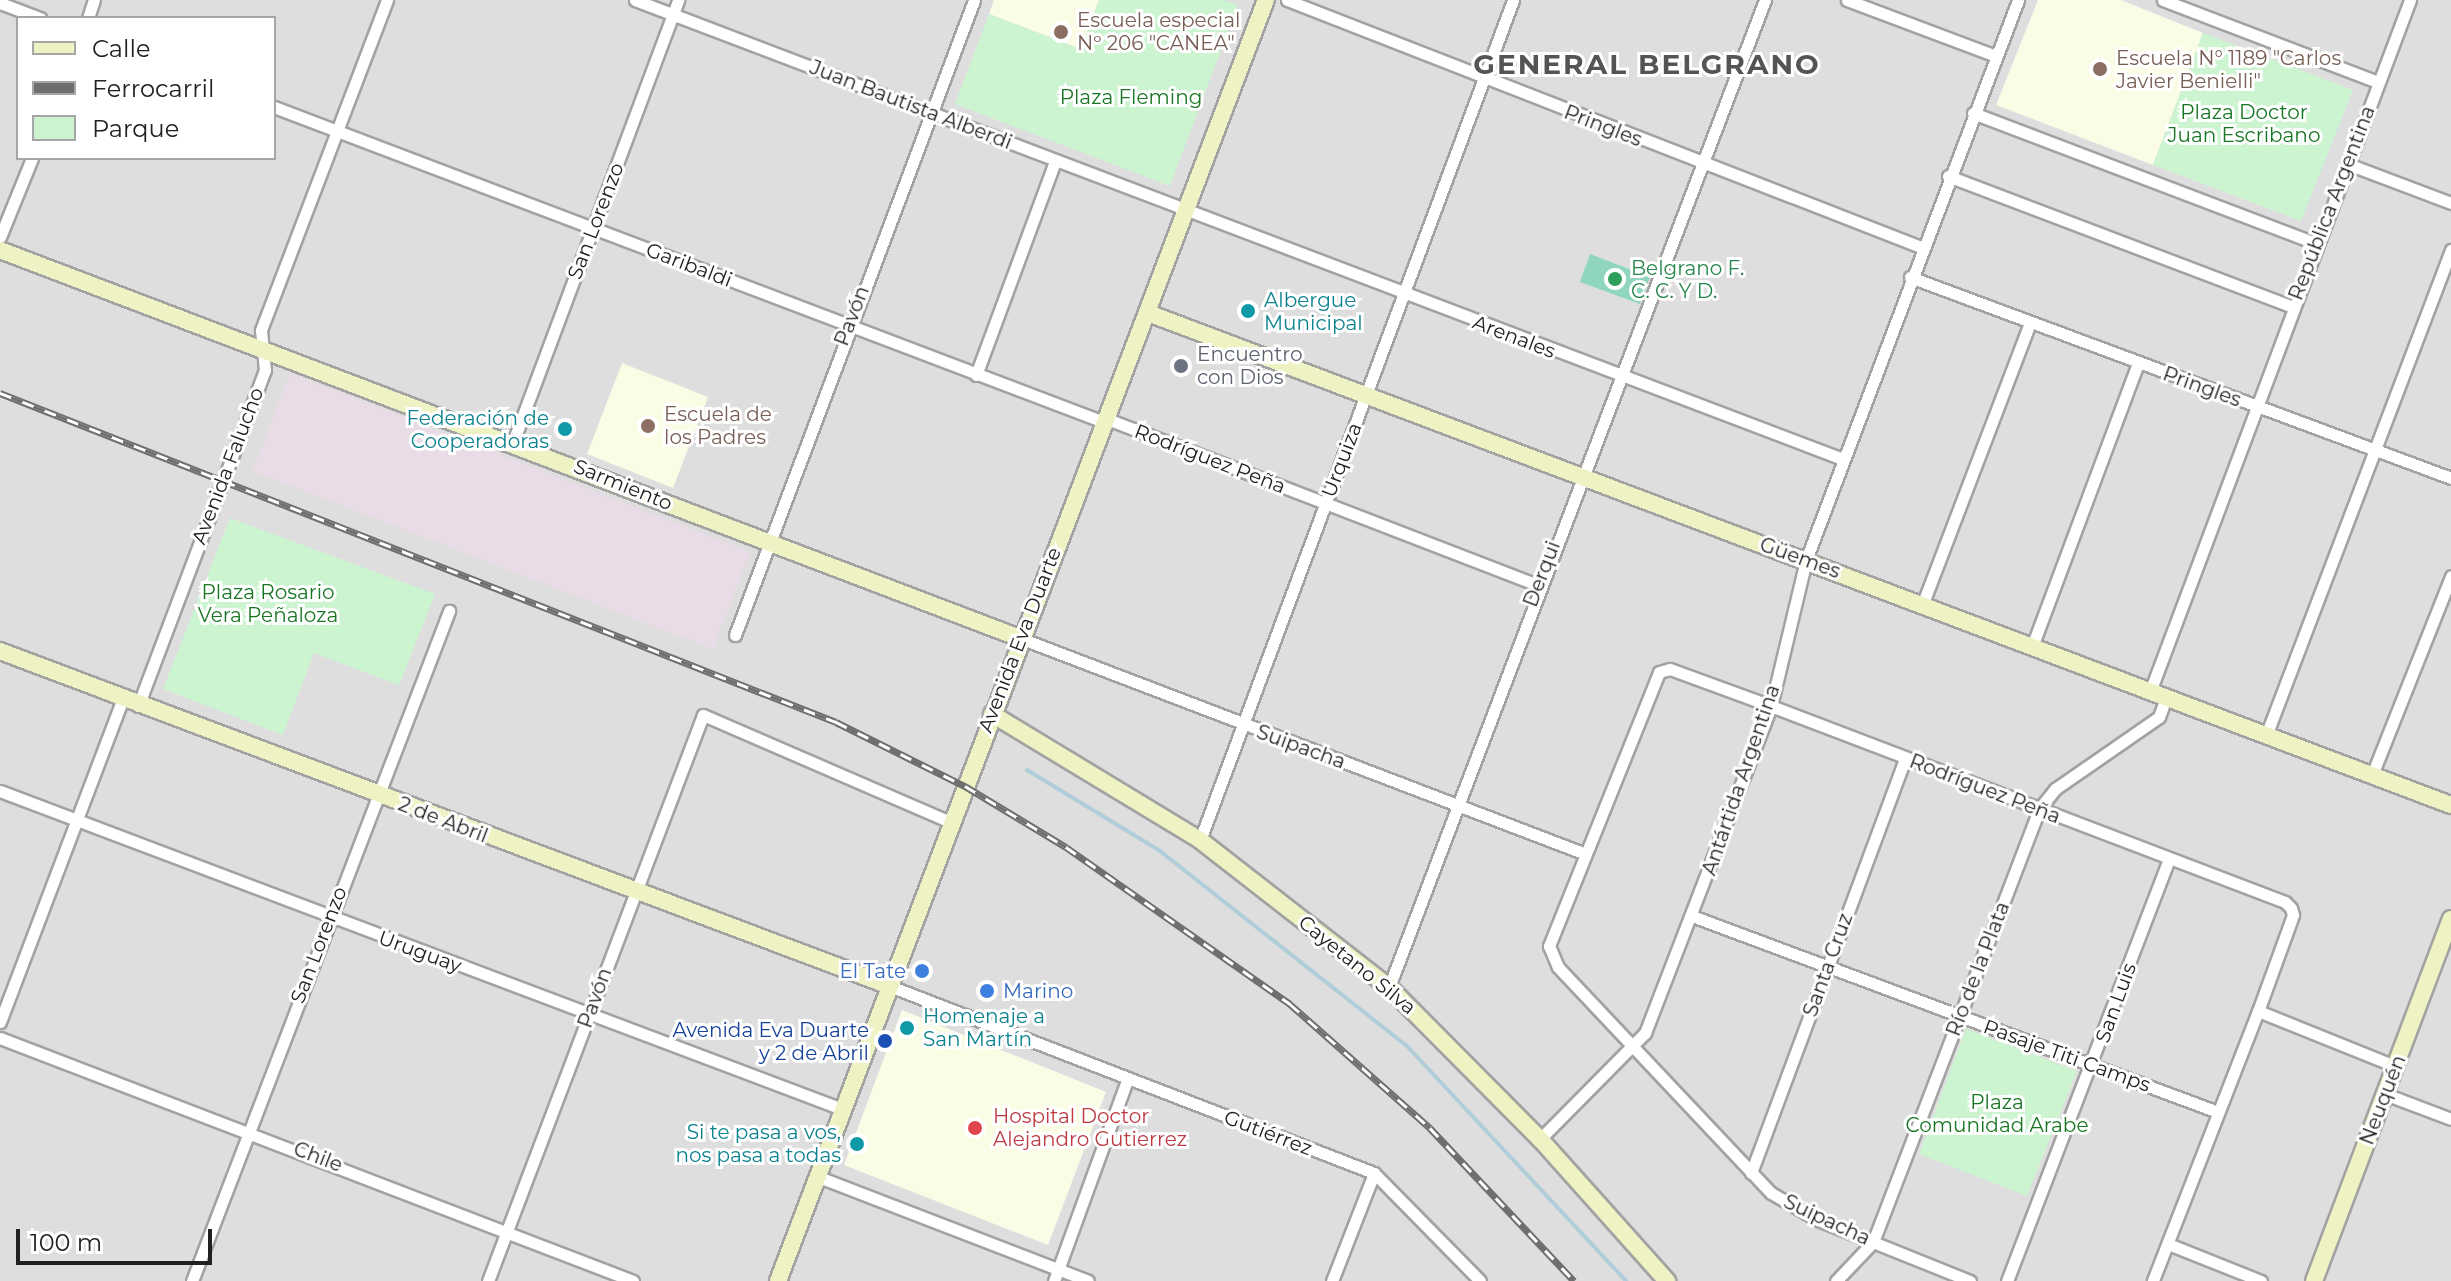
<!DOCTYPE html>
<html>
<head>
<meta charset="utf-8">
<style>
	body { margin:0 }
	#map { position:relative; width:2451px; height:1281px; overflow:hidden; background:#f0eee9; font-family:Montserrat,sans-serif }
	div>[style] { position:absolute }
	.residential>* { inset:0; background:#dfdede }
	.industrial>* { inset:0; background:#e9dce6 }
	.education>* { inset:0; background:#fbfce6 }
	.park>* { inset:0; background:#ccf4d1 }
	.pitch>* { inset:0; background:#90d6be }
	.stream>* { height:4px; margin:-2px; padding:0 2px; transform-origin:2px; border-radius:2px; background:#afced9 }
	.roads { filter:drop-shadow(2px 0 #a2a2a2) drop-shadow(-2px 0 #a2a2a2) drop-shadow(0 2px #a2a2a2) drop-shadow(0 -2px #a2a2a2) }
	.street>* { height:11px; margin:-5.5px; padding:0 5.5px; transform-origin:5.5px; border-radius:5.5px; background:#fff }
	.secondary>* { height:16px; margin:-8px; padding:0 8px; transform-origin:8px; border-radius:8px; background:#eff3c4 }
	.rail>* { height:7px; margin-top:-3.5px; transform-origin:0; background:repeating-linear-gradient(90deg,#fff 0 12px,#6f6f6f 0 24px); box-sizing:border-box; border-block:2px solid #6f6f6f }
	.dots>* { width:22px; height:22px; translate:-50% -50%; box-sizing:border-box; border:4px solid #fff; border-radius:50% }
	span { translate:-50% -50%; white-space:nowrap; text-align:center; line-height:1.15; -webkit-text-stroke:6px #fff; paint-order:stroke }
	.education-label { font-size:20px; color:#785e54 }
	.left { translate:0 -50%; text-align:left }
	.park-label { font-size:20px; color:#197624 }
	.street-label { font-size:20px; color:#212121 }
	.leisure-label { font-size:20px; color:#27864d }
	.culture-label { font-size:20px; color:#0d838f }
	.right { translate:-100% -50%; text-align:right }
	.worship-label { font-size:20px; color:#5b616d }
	.shop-label { font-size:20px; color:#366cbe }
	.transit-label { font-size:20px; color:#164399 }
	.health-label { font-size:20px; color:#be3a42 }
	.district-label { font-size:28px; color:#545454; font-weight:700; letter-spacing:2px }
	.legend { position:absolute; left:16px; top:16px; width:260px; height:144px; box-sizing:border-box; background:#fff; border:2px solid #a6a6a6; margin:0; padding:10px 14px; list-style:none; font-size:24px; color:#212121 }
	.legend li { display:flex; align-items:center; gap:16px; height:40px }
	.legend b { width:40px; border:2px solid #a6a6a6 }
	.scale { position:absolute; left:16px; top:1229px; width:196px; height:36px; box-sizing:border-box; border:4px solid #212121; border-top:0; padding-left:10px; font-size:24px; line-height:28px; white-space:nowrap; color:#212121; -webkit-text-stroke:6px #fff; paint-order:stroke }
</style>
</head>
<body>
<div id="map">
	<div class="residential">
		<div style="clip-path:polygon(evenodd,0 0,2451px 0,2451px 1281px,0 1281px,0 0,18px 18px,274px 18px,274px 158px,18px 158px,18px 18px)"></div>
	</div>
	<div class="industrial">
		<div style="clip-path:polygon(290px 373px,750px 552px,713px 649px,253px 471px)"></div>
	</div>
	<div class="education">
		<div style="clip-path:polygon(994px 0,1099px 0,1081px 49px,989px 14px)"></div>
		<div style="clip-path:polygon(2038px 0,2121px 0,2203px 33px,2153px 165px,1996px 105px)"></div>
		<div style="clip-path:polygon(622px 363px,708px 397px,673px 488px,587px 454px)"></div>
		<div style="clip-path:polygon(902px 1010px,1106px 1092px,1048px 1245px,844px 1165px)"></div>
	</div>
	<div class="park">
		<div style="clip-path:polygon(1099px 0,1224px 0,1238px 5px,1170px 186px,955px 104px,989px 14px,1080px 49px)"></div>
		<div style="clip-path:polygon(2203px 33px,2353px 90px,2301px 221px,2153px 165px)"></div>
		<div style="clip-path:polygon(230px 518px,435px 594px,399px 685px,314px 653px,283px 735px,163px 689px)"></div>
		<div style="clip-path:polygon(1966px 1029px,2077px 1071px,2027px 1196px,1919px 1154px)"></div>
	</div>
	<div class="pitch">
		<div style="clip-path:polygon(1590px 254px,1650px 277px,1640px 304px,1580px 282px)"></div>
	</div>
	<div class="stream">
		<div style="left:1027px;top:770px;width:156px;rotate:31.3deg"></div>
		<div style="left:1160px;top:851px;width:313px;rotate:38.3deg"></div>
		<div style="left:1406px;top:1045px;width:323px;rotate:47deg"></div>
	</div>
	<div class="roads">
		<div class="street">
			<div style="left:635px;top:0;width:1292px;rotate:20.81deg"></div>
			<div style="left:1287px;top:0;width:680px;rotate:21.29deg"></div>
			<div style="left:1847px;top:0;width:159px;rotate:20.6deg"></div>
			<div style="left:2163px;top:0;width:230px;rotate:20.9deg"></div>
			<div style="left:0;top:3px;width:43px;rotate:20.6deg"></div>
			<div style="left:88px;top:18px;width:19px;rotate:-72deg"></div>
			<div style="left:274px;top:107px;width:888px;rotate:20.78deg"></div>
			<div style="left:1973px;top:113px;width:369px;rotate:20.8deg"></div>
			<div style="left:2348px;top:164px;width:110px;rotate:20.7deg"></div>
			<div style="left:1948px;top:176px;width:368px;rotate:20.8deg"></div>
			<div style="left:0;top:237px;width:85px;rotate:-67.9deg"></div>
			<div style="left:1910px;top:277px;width:577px;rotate:20.38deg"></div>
			<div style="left:976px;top:375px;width:228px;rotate:-69.7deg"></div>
			<div style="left:1105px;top:418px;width:464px;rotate:21.1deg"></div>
			<div style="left:513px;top:442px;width:472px;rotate:-69.5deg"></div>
			<div style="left:1923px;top:603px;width:300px;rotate:-69.1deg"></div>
			<div style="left:735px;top:635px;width:678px;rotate:-69.37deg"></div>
			<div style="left:1020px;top:638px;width:603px;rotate:20.9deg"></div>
			<div style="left:2033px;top:644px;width:300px;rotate:-69.5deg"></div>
			<div style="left:2151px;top:689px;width:736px;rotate:-69.4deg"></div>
			<div style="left:138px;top:706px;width:359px;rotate:-69.3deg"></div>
			<div style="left:265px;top:370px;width:40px;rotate:-95.7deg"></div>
			<div style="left:261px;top:330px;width:353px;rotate:-69.1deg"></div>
			<div style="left:2267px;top:733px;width:517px;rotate:-69.15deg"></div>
			<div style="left:2372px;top:775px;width:214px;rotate:-68.3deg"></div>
			<div style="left:0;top:791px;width:900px;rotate:20.69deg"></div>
			<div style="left:1200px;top:840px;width:896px;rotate:-69.56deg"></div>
			<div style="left:1692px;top:916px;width:561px;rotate:20.44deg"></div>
			<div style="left:887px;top:985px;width:522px;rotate:21.11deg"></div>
			<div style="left:1374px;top:1173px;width:151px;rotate:45.5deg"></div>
			<div style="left:1389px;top:987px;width:1056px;rotate:-69.15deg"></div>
			<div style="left:2258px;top:1011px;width:148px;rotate:21.9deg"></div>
			<div style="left:0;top:1022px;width:344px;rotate:-69.2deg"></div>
			<div style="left:0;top:1038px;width:678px;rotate:21deg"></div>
			<div style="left:2385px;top:1094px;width:71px;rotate:20.7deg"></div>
			<div style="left:1540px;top:1139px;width:149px;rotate:-45.3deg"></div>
			<div style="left:1645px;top:1033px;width:350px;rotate:-68.9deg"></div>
			<div style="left:1771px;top:706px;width:150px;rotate:-76.5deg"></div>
			<div style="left:1806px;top:560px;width:599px;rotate:-69.26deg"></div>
			<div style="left:1751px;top:1173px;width:443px;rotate:-69.6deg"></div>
			<div style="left:819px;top:1177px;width:288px;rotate:21.1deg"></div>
			<div style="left:2168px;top:1244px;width:100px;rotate:21.7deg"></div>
			<div style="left:192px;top:1281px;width:718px;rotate:-69.01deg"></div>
			<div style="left:488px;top:1281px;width:605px;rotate:-69.2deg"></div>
			<div style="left:703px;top:715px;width:269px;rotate:23.4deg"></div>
			<div style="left:1054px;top:1281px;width:214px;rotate:-70deg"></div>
			<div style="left:1332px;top:1281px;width:116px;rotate:-68.7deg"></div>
			<div style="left:1836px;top:1281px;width:54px;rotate:-46.5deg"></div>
			<div style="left:1873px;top:1242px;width:464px;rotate:-69deg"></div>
			<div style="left:2039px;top:809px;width:26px;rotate:-51deg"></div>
			<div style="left:2055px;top:789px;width:126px;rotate:-34.7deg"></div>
			<div style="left:2159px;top:717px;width:23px;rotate:-70deg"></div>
			<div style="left:1970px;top:1281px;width:164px;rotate:-158.1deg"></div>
			<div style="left:1818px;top:1220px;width:54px;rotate:-150.1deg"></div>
			<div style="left:1771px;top:1193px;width:311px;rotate:-133.3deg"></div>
			<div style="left:1558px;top:967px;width:23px;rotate:-113deg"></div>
			<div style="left:1549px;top:946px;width:295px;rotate:-68.1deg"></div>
			<div style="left:1659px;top:672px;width:11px;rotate:-15deg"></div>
			<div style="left:1670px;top:669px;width:108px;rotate:20.1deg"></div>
			<div style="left:1771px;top:706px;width:550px;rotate:20.87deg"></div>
			<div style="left:2285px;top:902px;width:8px;rotate:45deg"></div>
			<div style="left:2291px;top:908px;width:7px;rotate:74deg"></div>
			<div style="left:2293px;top:915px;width:102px;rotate:110deg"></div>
			<div style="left:2258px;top:1011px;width:290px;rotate:111.3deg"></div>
			<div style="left:2007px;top:1281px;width:452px;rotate:-69deg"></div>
		</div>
		<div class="secondary">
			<div style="left:0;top:250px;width:1091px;rotate:20.83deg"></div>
			<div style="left:1148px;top:313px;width:1393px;rotate:20.69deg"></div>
			<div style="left:0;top:651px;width:948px;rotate:20.63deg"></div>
			<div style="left:992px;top:714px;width:243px;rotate:31.2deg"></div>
			<div style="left:1200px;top:840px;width:239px;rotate:37.9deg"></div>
			<div style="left:1389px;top:987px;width:214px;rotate:45.2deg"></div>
			<div style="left:1540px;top:1139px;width:191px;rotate:48.2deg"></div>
			<div style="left:778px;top:1281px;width:1371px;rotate:-69.15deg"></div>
			<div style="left:2314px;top:1281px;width:387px;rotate:-69.3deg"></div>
		</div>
	</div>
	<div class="rail">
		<div style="left:0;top:393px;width:898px;rotate:21.48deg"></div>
		<div style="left:836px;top:722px;width:144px;rotate:26.4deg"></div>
		<div style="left:965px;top:786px;width:118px;rotate:31.1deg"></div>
		<div style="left:1066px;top:847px;width:274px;rotate:35deg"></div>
		<div style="left:1290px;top:1004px;width:187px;rotate:41.5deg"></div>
		<div style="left:1430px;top:1128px;width:210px;rotate:46.7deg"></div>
	</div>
	<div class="dots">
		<div style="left:1061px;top:32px;background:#8d6e63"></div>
		<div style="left:2100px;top:69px;background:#8d6e63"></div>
		<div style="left:1615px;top:279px;background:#2e9e5b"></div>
		<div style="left:1248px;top:311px;background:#0f9aa8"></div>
		<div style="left:1181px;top:366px;background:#6b7280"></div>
		<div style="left:648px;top:426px;background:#8d6e63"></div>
		<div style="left:565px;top:429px;background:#0f9aa8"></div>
		<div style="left:922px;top:971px;background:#3f7fe0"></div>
		<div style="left:987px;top:991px;background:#3f7fe0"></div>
		<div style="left:907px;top:1028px;background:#0f9aa8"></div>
		<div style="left:885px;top:1041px;background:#1a4fb4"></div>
		<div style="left:975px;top:1128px;background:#e0444e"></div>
		<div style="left:857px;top:1144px;background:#0f9aa8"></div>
	</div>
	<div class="education-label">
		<span class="left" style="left:1077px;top:32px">Escuela especial<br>Nº 206 "CANEA"</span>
		<span class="left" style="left:2116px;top:70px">Escuela N° 1189 "Carlos<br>Javier Benielli"</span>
		<span class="left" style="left:664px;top:426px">Escuela de<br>los Padres</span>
	</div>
	<div class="park-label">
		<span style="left:1131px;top:97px">Plaza Fleming</span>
		<span style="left:2244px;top:124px">Plaza Doctor<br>Juan Escribano</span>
		<span style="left:268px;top:604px">Plaza Rosario<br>Vera Peñaloza</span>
		<span style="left:1997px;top:1114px">Plaza<br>Comunidad Arabe</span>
	</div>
	<div class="street-label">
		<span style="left:911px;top:105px;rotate:21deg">Juan Bautista Alberdi</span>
		<span style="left:1603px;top:126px;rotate:21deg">Pringles</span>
		<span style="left:2332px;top:203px;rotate:-69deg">República Argentina</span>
		<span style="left:596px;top:221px;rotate:-69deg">San Lorenzo</span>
		<span style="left:689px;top:265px;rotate:21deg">Garibaldi</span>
		<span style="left:852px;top:316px;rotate:-69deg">Pavón</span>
		<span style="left:1514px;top:337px;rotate:21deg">Arenales</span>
		<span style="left:2202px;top:387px;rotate:20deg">Pringles</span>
		<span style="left:1210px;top:459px;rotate:21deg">Rodríguez Peña</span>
		<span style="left:1342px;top:460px;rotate:-69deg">Urquiza</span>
		<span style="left:228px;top:466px;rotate:-69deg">Avenida Falucho</span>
		<span style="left:623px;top:485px;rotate:22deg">Sarmiento</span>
		<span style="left:1800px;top:558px;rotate:20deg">Güemes</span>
		<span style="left:1542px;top:574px;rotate:-69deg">Derqui</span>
		<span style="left:1020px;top:640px;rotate:-69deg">Avenida Eva Duarte</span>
		<span style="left:1301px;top:747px;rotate:20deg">Suipacha</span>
		<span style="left:1741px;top:780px;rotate:-71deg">Antártida Argentina</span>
		<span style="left:1985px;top:789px;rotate:21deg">Rodríguez Peña</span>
		<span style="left:443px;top:820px;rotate:21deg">2 de Abril</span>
		<span style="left:319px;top:945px;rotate:-69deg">San Lorenzo</span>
		<span style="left:420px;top:952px;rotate:20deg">Uruguay</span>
		<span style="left:1357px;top:965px;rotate:39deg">Cayetano Silva</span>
		<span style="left:1828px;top:965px;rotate:-70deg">Santa Cruz</span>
		<span style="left:1978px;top:969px;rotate:-69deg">Río de la Plata</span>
		<span style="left:595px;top:998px;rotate:-70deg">Pavón</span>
		<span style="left:2116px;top:1003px;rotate:-70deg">San Luis</span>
		<span style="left:2067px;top:1056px;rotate:20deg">Pasaje Titi Camps</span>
		<span style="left:2383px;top:1100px;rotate:-69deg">Neuquén</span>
		<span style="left:1268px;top:1133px;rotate:21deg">Gutiérrez</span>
		<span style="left:318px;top:1157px;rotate:21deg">Chile</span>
		<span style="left:1827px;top:1220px;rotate:25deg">Suipacha</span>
	</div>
	<div class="leisure-label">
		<span class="left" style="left:1631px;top:280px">Belgrano F.<br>C. C. Y D.</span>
	</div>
	<div class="culture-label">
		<span class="left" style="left:1264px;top:312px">Albergue<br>Municipal</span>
		<span class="right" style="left:549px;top:430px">Federación de<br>Cooperadoras</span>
		<span class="left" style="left:923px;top:1028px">Homenaje a<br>San Martín</span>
		<span class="right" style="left:841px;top:1144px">Si te pasa a vos,<br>nos pasa a todas</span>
	</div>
	<div class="worship-label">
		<span class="left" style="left:1197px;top:366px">Encuentro<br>con Dios</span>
	</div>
	<div class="shop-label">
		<span class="right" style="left:906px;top:971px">El Tate</span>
		<span class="left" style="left:1003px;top:991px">Marino</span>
	</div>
	<div class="transit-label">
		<span class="right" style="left:869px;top:1042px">Avenida Eva Duarte<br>y 2 de Abril</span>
	</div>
	<div class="health-label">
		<span class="left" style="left:993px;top:1128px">Hospital Doctor<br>Alejandro Gutierrez</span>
	</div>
	<div class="district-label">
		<span style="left:1647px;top:64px">GENERAL BELGRANO</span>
	</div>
	<ul class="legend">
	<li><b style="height:10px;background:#eff3c4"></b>Calle</li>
	<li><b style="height:10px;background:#6f6f6f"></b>Ferrocarril</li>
	<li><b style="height:22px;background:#ccf4d1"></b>Parque</li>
	</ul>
	<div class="scale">100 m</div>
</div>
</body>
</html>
